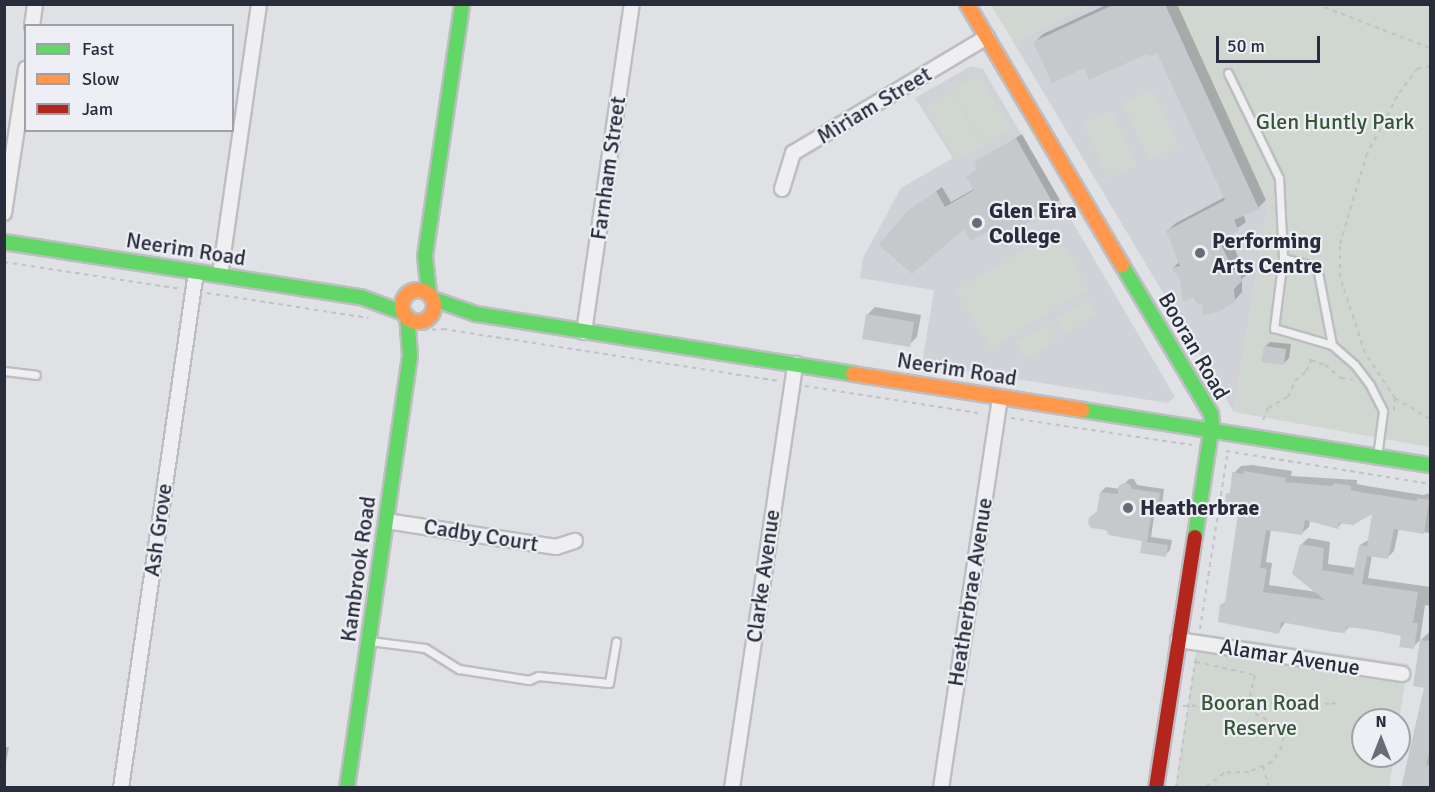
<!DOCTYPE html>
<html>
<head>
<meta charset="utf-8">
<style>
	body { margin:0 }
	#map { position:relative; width:1435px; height:792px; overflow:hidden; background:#e0e1e4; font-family:Signika,sans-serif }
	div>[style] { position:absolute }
	.built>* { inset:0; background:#d0d2d8 }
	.green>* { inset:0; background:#cfd7d0 }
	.shadow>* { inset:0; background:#0003 }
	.building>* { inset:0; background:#c7c8cc }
	.path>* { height:2px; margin-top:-1px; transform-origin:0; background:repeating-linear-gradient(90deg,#c1c2c7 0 4.5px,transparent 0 9px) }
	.roads { filter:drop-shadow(2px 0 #bdbec1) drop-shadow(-2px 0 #bdbec1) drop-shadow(0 2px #bdbec1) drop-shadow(0 -2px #bdbec1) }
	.lane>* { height:7px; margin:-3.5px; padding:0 3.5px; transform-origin:3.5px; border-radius:3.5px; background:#efeff1 }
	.street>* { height:14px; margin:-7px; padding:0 7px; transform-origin:7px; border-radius:7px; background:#efeff1 }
	.fast>* { height:14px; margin:-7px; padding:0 7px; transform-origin:7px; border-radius:7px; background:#63d668 }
	.slow>* { height:14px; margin:-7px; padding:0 7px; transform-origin:7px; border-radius:7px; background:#ff974d }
	.slow>.ring { margin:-7px; padding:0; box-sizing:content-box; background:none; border:14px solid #ff974d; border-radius:50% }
	.jam>* { height:14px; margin:-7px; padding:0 7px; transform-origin:7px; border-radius:7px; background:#b3261e }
	.dots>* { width:16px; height:16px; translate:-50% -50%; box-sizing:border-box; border:3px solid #edeff4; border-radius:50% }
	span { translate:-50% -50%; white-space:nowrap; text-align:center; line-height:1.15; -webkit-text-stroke:4.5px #edeff4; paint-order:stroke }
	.street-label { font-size:22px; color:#292c3b }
	.park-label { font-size:22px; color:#385637 }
	.poi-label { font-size:22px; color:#292c3b; font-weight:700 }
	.left { translate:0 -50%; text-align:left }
	.frame { position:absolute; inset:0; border:6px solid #292c3b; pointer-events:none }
	.legend { position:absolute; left:24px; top:24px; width:210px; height:108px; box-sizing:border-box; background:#edeff4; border:2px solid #9fa1aa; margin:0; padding:8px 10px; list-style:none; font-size:18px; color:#292c3b }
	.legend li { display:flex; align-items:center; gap:12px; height:30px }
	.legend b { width:30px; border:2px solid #9fa1aa }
	.north { position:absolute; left:1351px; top:708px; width:60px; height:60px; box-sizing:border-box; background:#edeff4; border:2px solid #9fa1aa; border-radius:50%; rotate:0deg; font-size:16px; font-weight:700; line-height:24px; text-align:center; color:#292c3b }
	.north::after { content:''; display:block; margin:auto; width:21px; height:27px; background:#696b76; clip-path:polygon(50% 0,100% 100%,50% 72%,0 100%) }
	.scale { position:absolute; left:1216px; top:36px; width:104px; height:27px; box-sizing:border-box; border:3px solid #292c3b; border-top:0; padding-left:8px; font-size:18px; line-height:21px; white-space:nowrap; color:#292c3b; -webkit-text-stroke:4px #edeff4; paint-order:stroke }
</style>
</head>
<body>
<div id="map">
	<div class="built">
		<div style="clip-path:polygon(1085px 5px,1170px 5px,1268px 204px,1234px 412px,1014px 43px)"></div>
		<div style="clip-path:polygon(971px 66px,983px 69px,1175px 397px,1168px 403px,922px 364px,934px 290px,860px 278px,863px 258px,901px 188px,953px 158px,915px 98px)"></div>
	</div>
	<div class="green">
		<div style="clip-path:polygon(991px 5px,1085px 5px,1014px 43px)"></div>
		<div style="clip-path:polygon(1170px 5px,1430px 5px,1430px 447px,1234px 412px,1268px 204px)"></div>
		<div style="clip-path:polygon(978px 74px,1011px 129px,985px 144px,952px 90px)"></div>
		<div style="clip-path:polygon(1152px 90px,1179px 147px,1150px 160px,1123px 103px)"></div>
		<div style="clip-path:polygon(950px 92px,983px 146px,958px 161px,925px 107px)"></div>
		<div style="clip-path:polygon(1112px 111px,1137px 165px,1108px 178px,1083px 124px)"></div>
		<div style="clip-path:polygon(1054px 232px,1089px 288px,991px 348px,956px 291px)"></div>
		<div style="clip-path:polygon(1088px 299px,1097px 314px,1065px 334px,1056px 319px)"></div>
		<div style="clip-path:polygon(1049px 323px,1059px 338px,1026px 358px,1017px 343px)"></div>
		<div style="clip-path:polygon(1199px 633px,1408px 664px,1399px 721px,1363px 720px,1363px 756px,1394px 756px,1389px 787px,1175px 788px)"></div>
	</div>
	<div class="shadow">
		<div style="clip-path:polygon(1108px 4px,1177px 4px,1266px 200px,1258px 208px,1243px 214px,1246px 222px,1228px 235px,1241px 263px,1247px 263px,1250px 271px,1242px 279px,1242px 292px,1234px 301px,1203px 303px,1173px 268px,1180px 261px,1167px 231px,1176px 223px,1225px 197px,1158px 51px,1084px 66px,1035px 42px,1043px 34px)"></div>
		<div style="clip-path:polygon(1022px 134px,1060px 200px,1020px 225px,1024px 232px,1018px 238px,1006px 245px,995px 225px,965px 227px,907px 213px,942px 187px,951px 202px,974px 189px,968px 177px,979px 168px,976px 163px)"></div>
		<div style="clip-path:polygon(875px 307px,921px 315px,917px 337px,909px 345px,867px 315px)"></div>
		<div style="clip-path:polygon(1270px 342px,1291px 344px,1289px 358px,1284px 363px,1265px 347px)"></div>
		<div style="clip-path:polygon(evenodd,1252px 465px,1292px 471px,1291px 476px,1357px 480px,1357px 484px,1367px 486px,1423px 495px,1430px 493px,1430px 533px,1399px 528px,1394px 551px,1387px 558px,1372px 555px,1368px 578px,1430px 587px,1430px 606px,1425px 605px,1420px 640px,1413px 647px,1402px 635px,1350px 626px,1345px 631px,1286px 621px,1278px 633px,1222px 605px,1226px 601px,1239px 513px,1226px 511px,1234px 473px,1241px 466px,1252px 465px,1374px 512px,1370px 539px,1360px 545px,1356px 568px,1328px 564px,1330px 542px,1308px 538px,1301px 545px,1317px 592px,1269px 585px,1272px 563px,1266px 562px,1271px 529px,1302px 533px,1309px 527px,1310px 520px,1338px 527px,1343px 522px,1374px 512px)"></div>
		<div style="clip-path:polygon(1129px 479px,1134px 479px,1137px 485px,1164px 489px,1162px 505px,1155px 510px,1151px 537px,1172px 540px,1170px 550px,1165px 555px,1143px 540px,1106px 529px,1099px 511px,1101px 492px,1106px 487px,1120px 489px)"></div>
		<div style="clip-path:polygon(1428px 633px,1430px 633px,1430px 788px,1402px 788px,1426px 686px,1421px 640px)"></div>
		<div style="clip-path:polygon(4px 747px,9px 747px,4px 773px)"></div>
	</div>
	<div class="building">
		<div style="clip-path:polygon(1115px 4px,1165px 4px,1259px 209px,1234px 220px,1239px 231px,1219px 240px,1233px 270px,1239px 270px,1242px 281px,1234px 289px,1235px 302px,1218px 312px,1203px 315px,1202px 304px,1198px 305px,1193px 297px,1183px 302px,1180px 279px,1171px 268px,1180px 266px,1166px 231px,1225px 200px,1157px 53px,1148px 57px,1147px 54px,1089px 80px,1084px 68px,1052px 83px,1033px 42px)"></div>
		<div style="clip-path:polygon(1016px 138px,1055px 207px,1014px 230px,1019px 239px,1006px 247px,995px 227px,971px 241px,964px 229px,912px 274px,879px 245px,906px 212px,936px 191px,945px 207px,974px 190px,966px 177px,978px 169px,974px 162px)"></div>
		<div style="clip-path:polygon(866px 314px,914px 322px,910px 347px,862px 339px)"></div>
		<div style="clip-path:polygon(1264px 346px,1286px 349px,1284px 365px,1261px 362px)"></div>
		<div style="clip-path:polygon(evenodd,1244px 471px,1286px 478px,1285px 482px,1333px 486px,1334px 483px,1351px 486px,1351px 490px,1360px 492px,1417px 501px,1417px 498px,1429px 500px,1424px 534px,1394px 529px,1388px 559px,1367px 556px,1362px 584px,1418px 592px,1413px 623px,1418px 623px,1414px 649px,1399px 647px,1401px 636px,1366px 629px,1346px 627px,1345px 633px,1333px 632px,1281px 622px,1279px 634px,1218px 622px,1220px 604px,1224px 605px,1226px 596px,1238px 514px,1224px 512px,1226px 493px,1230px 494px,1232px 472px,1243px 474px,1244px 471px,1372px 514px,1367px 546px,1359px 545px,1353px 575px,1322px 570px,1324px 548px,1300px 544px,1292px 574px,1325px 600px,1263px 592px,1267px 569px,1260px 568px,1266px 530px,1302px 535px,1305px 520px,1338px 529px,1339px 523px,1353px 525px,1372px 514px)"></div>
		<div style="clip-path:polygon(1123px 483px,1129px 484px,1132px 489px,1160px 493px,1157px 511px,1152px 511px,1147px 542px,1168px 545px,1166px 557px,1140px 553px,1142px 541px,1109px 535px,1106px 530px,1091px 528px,1088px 523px,1089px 518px,1097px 511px,1100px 492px,1118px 494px,1118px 487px)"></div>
		<div style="clip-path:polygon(1420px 640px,1431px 641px,1431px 745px,1426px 765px,1431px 766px,1431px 788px,1401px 788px,1424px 688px,1413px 686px)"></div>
	</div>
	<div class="path">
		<div style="left:1316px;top:4px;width:122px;rotate:21.1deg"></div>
		<div style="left:4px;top:262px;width:179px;rotate:8.7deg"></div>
		<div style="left:207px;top:293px;width:163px;rotate:8.8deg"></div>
		<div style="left:423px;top:330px;width:20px;rotate:-3deg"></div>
		<div style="left:443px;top:329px;width:340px;rotate:8.8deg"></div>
		<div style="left:1311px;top:360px;width:15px;rotate:20deg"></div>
		<div style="left:1325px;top:365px;width:21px;rotate:39deg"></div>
		<div style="left:1341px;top:378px;width:12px;rotate:9deg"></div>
		<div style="left:805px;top:386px;width:180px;rotate:8.9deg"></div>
		<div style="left:1395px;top:398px;width:41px;rotate:31deg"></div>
		<div style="left:1394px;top:411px;width:13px;rotate:-86deg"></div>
		<div style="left:1395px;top:398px;width:54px;rotate:-123.7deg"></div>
		<div style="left:1365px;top:353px;width:71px;rotate:-108.2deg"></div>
		<div style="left:1343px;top:286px;width:9px;rotate:-108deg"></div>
		<div style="left:1340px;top:277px;width:33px;rotate:-90deg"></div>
		<div style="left:1340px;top:244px;width:92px;rotate:-73.5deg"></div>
		<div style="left:1366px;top:156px;width:71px;rotate:-62.4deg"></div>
		<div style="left:1399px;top:93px;width:30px;rotate:-53deg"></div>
		<div style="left:1417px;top:69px;width:13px;rotate:-13deg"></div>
		<div style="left:1011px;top:418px;width:183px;rotate:8.5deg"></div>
		<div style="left:1263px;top:420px;width:13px;rotate:-67deg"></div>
		<div style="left:1268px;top:408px;width:23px;rotate:-29deg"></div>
		<div style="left:1288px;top:397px;width:17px;rotate:-66deg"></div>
		<div style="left:1295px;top:381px;width:15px;rotate:-42deg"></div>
		<div style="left:1306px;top:371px;width:9px;rotate:-58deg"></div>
		<div style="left:1311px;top:363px;width:7px;rotate:-106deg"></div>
		<div style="left:1226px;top:451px;width:207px;rotate:9.2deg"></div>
		<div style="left:1200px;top:629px;width:180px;rotate:-81.1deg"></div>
		<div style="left:1196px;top:662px;width:60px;rotate:12.4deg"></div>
		<div style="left:1255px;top:675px;width:36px;rotate:103deg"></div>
		<div style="left:1183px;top:706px;width:25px;rotate:-2deg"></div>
		<div style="left:1208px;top:705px;width:39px;rotate:7deg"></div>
		<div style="left:1247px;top:710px;width:42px;rotate:25.3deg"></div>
		<div style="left:1285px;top:728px;width:18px;rotate:99deg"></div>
		<div style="left:1282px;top:746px;width:19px;rotate:122deg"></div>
		<div style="left:1272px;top:762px;width:25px;rotate:157deg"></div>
		<div style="left:1249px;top:772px;width:25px;rotate:178deg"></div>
		<div style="left:1224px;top:773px;width:25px;rotate:143deg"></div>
		<div style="left:1247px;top:710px;width:17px;rotate:-28deg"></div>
		<div style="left:1262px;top:702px;width:69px;rotate:1.7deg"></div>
		<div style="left:1331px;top:704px;width:8px;rotate:-14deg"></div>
		<div style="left:1263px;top:766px;width:23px;rotate:75deg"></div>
		<div style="left:1176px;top:788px;width:134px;rotate:-81.4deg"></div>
	</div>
	<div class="roads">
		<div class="lane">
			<div style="left:1228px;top:73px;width:117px;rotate:64.1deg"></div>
			<div style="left:1279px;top:178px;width:80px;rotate:87.1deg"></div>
			<div style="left:1283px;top:258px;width:71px;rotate:97.3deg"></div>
			<div style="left:1274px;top:328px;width:60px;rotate:16.3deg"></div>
			<div style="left:1332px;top:345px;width:30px;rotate:41deg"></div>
			<div style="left:1355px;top:365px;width:25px;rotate:53deg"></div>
			<div style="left:1370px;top:385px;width:29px;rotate:63deg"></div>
			<div style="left:1383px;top:411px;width:46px;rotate:97.4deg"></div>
			<div style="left:1283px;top:258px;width:35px;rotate:15deg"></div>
			<div style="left:1317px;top:267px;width:79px;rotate:79.1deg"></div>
			<div style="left:4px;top:371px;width:32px;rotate:7deg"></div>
			<div style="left:370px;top:641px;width:55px;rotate:7.3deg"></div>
			<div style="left:425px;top:648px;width:40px;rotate:32deg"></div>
			<div style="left:459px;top:669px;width:71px;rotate:8.9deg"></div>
			<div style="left:529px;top:680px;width:10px;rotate:-24deg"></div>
			<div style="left:538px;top:676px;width:71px;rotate:5.6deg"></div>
			<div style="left:609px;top:683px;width:42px;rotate:-80.3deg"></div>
		</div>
		<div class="street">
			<div style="left:32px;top:26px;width:22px;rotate:-82deg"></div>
			<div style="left:782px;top:189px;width:38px;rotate:-73deg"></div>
			<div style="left:793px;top:153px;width:226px;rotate:-30.9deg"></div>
			<div style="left:4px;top:213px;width:146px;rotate:-81.3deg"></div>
			<div style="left:220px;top:275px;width:274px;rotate:-81.8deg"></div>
			<div style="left:584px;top:332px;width:331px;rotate:-81.7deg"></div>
			<div style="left:386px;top:521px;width:172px;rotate:8.7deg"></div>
			<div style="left:556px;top:547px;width:20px;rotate:-18deg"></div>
			<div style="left:1178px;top:640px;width:227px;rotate:8.6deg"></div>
			<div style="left:121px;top:788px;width:521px;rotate:-81.73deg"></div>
			<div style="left:732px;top:788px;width:429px;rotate:-81.5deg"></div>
			<div style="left:941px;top:788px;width:395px;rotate:-81.4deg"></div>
		</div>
		<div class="fast">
			<div style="left:4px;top:242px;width:361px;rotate:8.8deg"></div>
			<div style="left:361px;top:297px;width:46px;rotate:20.4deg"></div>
			<div style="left:1122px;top:265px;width:174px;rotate:59.1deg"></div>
			<div style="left:1211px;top:414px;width:10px;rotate:84deg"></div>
			<div style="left:1212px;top:424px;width:114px;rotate:98.6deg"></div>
			<div style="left:429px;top:294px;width:38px;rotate:-96deg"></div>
			<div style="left:425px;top:256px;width:255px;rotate:-81.6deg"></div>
			<div style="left:433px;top:299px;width:46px;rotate:19.2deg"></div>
			<div style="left:476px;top:314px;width:382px;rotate:9deg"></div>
			<div style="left:1082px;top:410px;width:352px;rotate:9deg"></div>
			<div style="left:347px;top:788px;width:437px;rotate:-81.7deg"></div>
			<div style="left:410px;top:356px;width:39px;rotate:-94deg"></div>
		</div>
		<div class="slow">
			<div style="left:967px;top:4px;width:304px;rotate:59.3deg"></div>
			<div class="ring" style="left:402px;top:290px;width:18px;height:18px"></div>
			<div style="left:853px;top:374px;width:232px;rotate:8.9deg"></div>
		</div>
		<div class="jam">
			<div style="left:1156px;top:788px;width:254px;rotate:-81.2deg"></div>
		</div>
	</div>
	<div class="dots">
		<div style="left:977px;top:223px;background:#696b76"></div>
		<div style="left:1200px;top:253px;background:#696b76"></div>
		<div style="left:1128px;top:508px;background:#696b76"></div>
	</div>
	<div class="street-label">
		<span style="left:874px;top:105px;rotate:-31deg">Miriam Street</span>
		<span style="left:608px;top:168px;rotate:-82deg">Farnham Street</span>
		<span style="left:186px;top:249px;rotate:9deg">Neerim Road</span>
		<span style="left:1194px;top:346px;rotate:60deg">Booran Road</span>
		<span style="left:957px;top:369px;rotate:9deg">Neerim Road</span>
		<span style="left:158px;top:530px;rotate:-82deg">Ash Grove</span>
		<span style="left:481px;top:535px;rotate:9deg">Cadby Court</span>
		<span style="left:358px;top:569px;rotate:-82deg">Kambrook Road</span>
		<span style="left:763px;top:576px;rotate:-82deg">Clarke Avenue</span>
		<span style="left:970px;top:592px;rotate:-81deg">Heatherbrae Avenue</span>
		<span style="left:1290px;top:657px;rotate:9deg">Alamar Avenue</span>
	</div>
	<div class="park-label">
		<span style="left:1335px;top:122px">Glen Huntly Park</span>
		<span style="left:1260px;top:715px">Booran Road<br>Reserve</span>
	</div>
	<div class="poi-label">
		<span class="left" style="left:989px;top:223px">Glen Eira<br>College</span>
		<span class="left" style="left:1212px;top:253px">Performing<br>Arts Centre</span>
		<span class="left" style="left:1140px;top:508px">Heatherbrae</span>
	</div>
	<div class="frame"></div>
	<ul class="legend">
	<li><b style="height:8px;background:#63d668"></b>Fast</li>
	<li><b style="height:8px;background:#ff974d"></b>Slow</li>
	<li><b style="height:8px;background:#b3261e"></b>Jam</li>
	</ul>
	<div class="north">N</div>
	<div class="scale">50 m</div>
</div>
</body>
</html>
